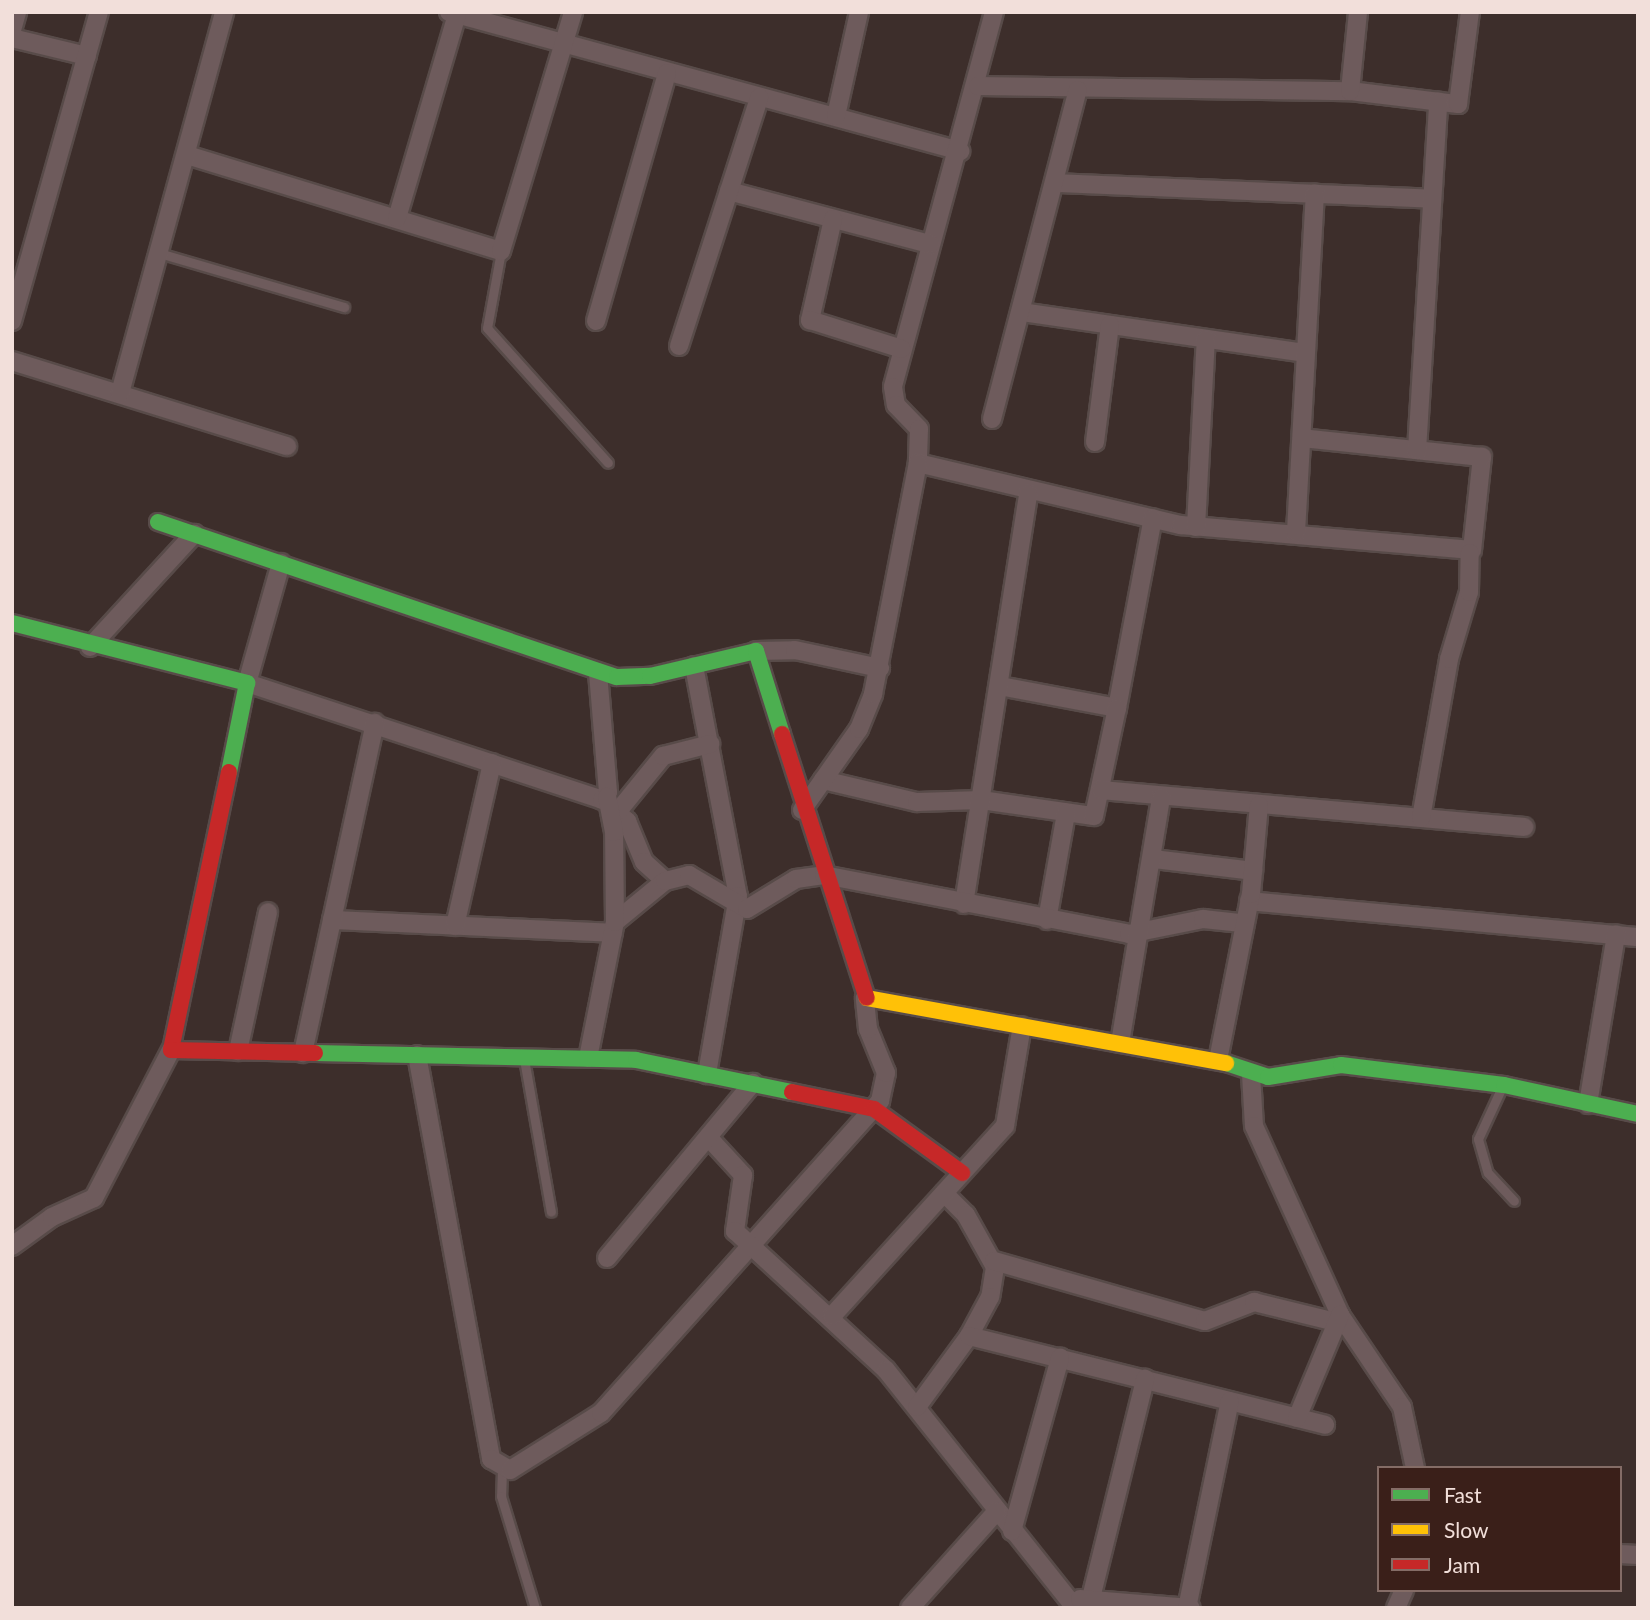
<!DOCTYPE html>
<html>
<head>
<meta charset="utf-8">
<style>
	body { margin:0 }
	#map { position:relative; width:1650px; height:1620px; overflow:hidden; background:#3d2e2b; font-family:Lato,sans-serif }
	div>[style] { position:absolute }
	.roads { filter:drop-shadow(2px 0 #584b49) drop-shadow(-2px 0 #584b49) drop-shadow(0 2px #584b49) drop-shadow(0 -2px #584b49) }
	.lane>* { height:9px; margin:-4.5px; padding:0 4.5px; transform-origin:4.5px; border-radius:4.5px; background:#6e5b5c }
	.street>* { height:18px; margin:-9px; padding:0 9px; transform-origin:9px; border-radius:9px; background:#6e5b5c }
	.fast>* { height:16px; margin:-8px; padding:0 8px; transform-origin:8px; border-radius:8px; background:#4caf50 }
	.slow>* { height:16px; margin:-8px; padding:0 8px; transform-origin:8px; border-radius:8px; background:#ffc107 }
	.jam>* { height:16px; margin:-8px; padding:0 8px; transform-origin:8px; border-radius:8px; background:#c62828 }
	span { translate:-50% -50%; white-space:nowrap; text-align:center; line-height:1.15; -webkit-text-stroke:7px #3a1f19; paint-order:stroke }
	.frame { position:absolute; inset:0; border:14px solid #f2dfda; pointer-events:none }
	.legend { position:absolute; left:1377px; top:1466px; width:245px; height:126px; box-sizing:border-box; background:#3a1f19; border:2px solid #846c66; margin:0; padding:9px 12px; list-style:none; font-size:21px; color:#f2dfda }
	.legend li { display:flex; align-items:center; gap:14px; height:35px }
	.legend b { width:35px; border:2px solid #846c66 }
</style>
</head>
<body>
<div id="map">
	<div class="roads">
		<div class="lane">
			<div style="left:501px;top:251px;width:78px;rotate:100.3deg"></div>
			<div style="left:487px;top:328px;width:181px;rotate:48.1deg"></div>
			<div style="left:159px;top:253px;width:193px;rotate:16.3deg"></div>
			<div style="left:524px;top:1059px;width:155px;rotate:80deg"></div>
			<div style="left:1501px;top:1089px;width:55px;rotate:114.7deg"></div>
			<div style="left:1478px;top:1139px;width:35px;rotate:74deg"></div>
			<div style="left:1488px;top:1173px;width:38px;rotate:47deg"></div>
			<div style="left:502px;top:1470px;width:26px;rotate:92deg"></div>
			<div style="left:501px;top:1496px;width:117px;rotate:73.1deg"></div>
		</div>
		<div class="street">
			<div style="left:449px;top:12px;width:530px;rotate:15.22deg"></div>
			<div style="left:994px;top:12px;width:388px;rotate:105.1deg"></div>
			<div style="left:893px;top:387px;width:18px;rotate:81deg"></div>
			<div style="left:896px;top:405px;width:33px;rotate:46deg"></div>
			<div style="left:919px;top:429px;width:34px;rotate:92deg"></div>
			<div style="left:918px;top:463px;width:270px;rotate:13.3deg"></div>
			<div style="left:1181px;top:525px;width:292px;rotate:4.9deg"></div>
			<div style="left:1472px;top:550px;width:94px;rotate:-83.9deg"></div>
			<div style="left:1482px;top:457px;width:181px;rotate:-174deg"></div>
			<div style="left:12px;top:30px;width:19px;rotate:-74deg"></div>
			<div style="left:12px;top:38px;width:77px;rotate:13.5deg"></div>
			<div style="left:978px;top:86px;width:372px;rotate:0.8deg"></div>
			<div style="left:1350px;top:91px;width:109px;rotate:6.9deg"></div>
			<div style="left:1458px;top:104px;width:93px;rotate:-82.6deg"></div>
			<div style="left:1350px;top:91px;width:79px;rotate:-84.2deg"></div>
			<div style="left:836px;top:116px;width:107px;rotate:-77.5deg"></div>
			<div style="left:187px;top:155px;width:328px;rotate:17deg"></div>
			<div style="left:501px;top:251px;width:250px;rotate:-73.2deg"></div>
			<div style="left:1056px;top:183px;width:374px;rotate:2.4deg"></div>
			<div style="left:729px;top:191px;width:208px;rotate:14.8deg"></div>
			<div style="left:397px;top:218px;width:213px;rotate:-73.6deg"></div>
			<div style="left:833px;top:219px;width:104px;rotate:102.8deg"></div>
			<div style="left:810px;top:320px;width:96px;rotate:17.5deg"></div>
			<div style="left:1021px;top:312px;width:286px;rotate:8.2deg"></div>
			<div style="left:12px;top:321px;width:321px;rotate:-74.3deg"></div>
			<div style="left:596px;top:321px;width:258px;rotate:-74deg"></div>
			<div style="left:679px;top:346px;width:261px;rotate:-72.1deg"></div>
			<div style="left:12px;top:361px;width:288px;rotate:17.2deg"></div>
			<div style="left:120px;top:393px;width:395px;rotate:-74.7deg"></div>
			<div style="left:992px;top:419px;width:340px;rotate:-75.4deg"></div>
			<div style="left:1095px;top:442px;width:118px;rotate:-82.7deg"></div>
			<div style="left:1417px;top:450px;width:349px;rotate:-86.5deg"></div>
			<div style="left:1196px;top:527px;width:188px;rotate:-87deg"></div>
			<div style="left:1296px;top:532px;width:339px;rotate:-86.8deg"></div>
			<div style="left:281px;top:563px;width:125px;rotate:105.8deg"></div>
			<div style="left:247px;top:683px;width:374px;rotate:18.2deg"></div>
			<div style="left:602px;top:800px;width:10px;rotate:-53deg"></div>
			<div style="left:608px;top:792px;width:120px;rotate:-94.8deg"></div>
			<div style="left:90px;top:647px;width:154px;rotate:-47.4deg"></div>
			<div style="left:756px;top:651px;width:39px;rotate:-1deg"></div>
			<div style="left:795px;top:650px;width:87px;rotate:12deg"></div>
			<div style="left:694px;top:666px;width:234px;rotate:79.2deg"></div>
			<div style="left:738px;top:896px;width:181px;rotate:99.9deg"></div>
			<div style="left:1000px;top:686px;width:119px;rotate:10.6deg"></div>
			<div style="left:1117px;top:708px;width:193px;rotate:-79.3deg"></div>
			<div style="left:823px;top:780px;width:97px;rotate:13.2deg"></div>
			<div style="left:917px;top:802px;width:64px;rotate:-1.8deg"></div>
			<div style="left:981px;top:800px;width:114px;rotate:8.1deg"></div>
			<div style="left:1094px;top:816px;width:110px;rotate:-78deg"></div>
			<div style="left:1101px;top:790px;width:425px;rotate:5deg"></div>
			<div style="left:611px;top:808px;width:21px;rotate:39deg"></div>
			<div style="left:627px;top:821px;width:44px;rotate:67.5deg"></div>
			<div style="left:644px;top:862px;width:28px;rotate:42deg"></div>
			<div style="left:619px;top:810px;width:70px;rotate:-50.8deg"></div>
			<div style="left:663px;top:756px;width:49px;rotate:-14.3deg"></div>
			<div style="left:802px;top:810px;width:99px;rotate:-54.9deg"></div>
			<div style="left:859px;top:729px;width:38px;rotate:-68deg"></div>
			<div style="left:873px;top:694px;width:235px;rotate:-79deg"></div>
			<div style="left:1421px;top:818px;width:161px;rotate:-80deg"></div>
			<div style="left:1449px;top:659px;width:70px;rotate:-73.4deg"></div>
			<div style="left:1469px;top:592px;width:39px;rotate:-89deg"></div>
			<div style="left:1153px;top:859px;width:101px;rotate:6.8deg"></div>
			<div style="left:1249px;top:901px;width:391px;rotate:5.3deg"></div>
			<div style="left:964px;top:904px;width:415px;rotate:-81.1deg"></div>
			<div style="left:332px;top:920px;width:281px;rotate:2.6deg"></div>
			<div style="left:1047px;top:920px;width:109px;rotate:-79.9deg"></div>
			<div style="left:615px;top:922px;width:65px;rotate:-39.4deg"></div>
			<div style="left:665px;top:881px;width:25px;rotate:-14deg"></div>
			<div style="left:689px;top:875px;width:67px;rotate:30.4deg"></div>
			<div style="left:747px;top:909px;width:57px;rotate:-31.5deg"></div>
			<div style="left:796px;top:879px;width:28px;rotate:-8deg"></div>
			<div style="left:824px;top:875px;width:311px;rotate:10.9deg"></div>
			<div style="left:1129px;top:934px;width:76px;rotate:-11.5deg"></div>
			<div style="left:1203px;top:919px;width:39px;rotate:6deg"></div>
			<div style="left:455px;top:926px;width:167px;rotate:-77.2deg"></div>
			<div style="left:1120px;top:1043px;width:249px;rotate:-80.5deg"></div>
			<div style="left:238px;top:1051px;width:142px;rotate:-77.8deg"></div>
			<div style="left:303px;top:1053px;width:338px;rotate:-77.7deg"></div>
			<div style="left:417px;top:1055px;width:411px;rotate:79.6deg"></div>
			<div style="left:491px;top:1459px;width:22px;rotate:30deg"></div>
			<div style="left:510px;top:1470px;width:107px;rotate:-32.1deg"></div>
			<div style="left:601px;top:1413px;width:419px;rotate:-48.2deg"></div>
			<div style="left:880px;top:1101px;width:29px;rotate:-78deg"></div>
			<div style="left:886px;top:1073px;width:48px;rotate:-112.2deg"></div>
			<div style="left:868px;top:1029px;width:31px;rotate:-96deg"></div>
			<div style="left:588px;top:1058px;width:139px;rotate:-78.8deg"></div>
			<div style="left:615px;top:922px;width:90px;rotate:-90.6deg"></div>
			<div style="left:614px;top:832px;width:36px;rotate:-101deg"></div>
			<div style="left:1218px;top:1060px;width:169px;rotate:-78.8deg"></div>
			<div style="left:1251px;top:894px;width:89px;rotate:-84.9deg"></div>
			<div style="left:1251px;top:1074px;width:52px;rotate:86.7deg"></div>
			<div style="left:1254px;top:1126px;width:208px;rotate:65.5deg"></div>
			<div style="left:1340px;top:1315px;width:111px;rotate:56deg"></div>
			<div style="left:1402px;top:1407px;width:62px;rotate:78deg"></div>
			<div style="left:1588px;top:1104px;width:172px;rotate:-80.6deg"></div>
			<div style="left:708px;top:1137px;width:52px;rotate:47.4deg"></div>
			<div style="left:743px;top:1175px;width:57px;rotate:98.1deg"></div>
			<div style="left:735px;top:1231px;width:205px;rotate:42.6deg"></div>
			<div style="left:886px;top:1370px;width:304px;rotate:51.5deg"></div>
			<div style="left:944px;top:1193px;width:31px;rotate:45deg"></div>
			<div style="left:966px;top:1215px;width:60px;rotate:60.9deg"></div>
			<div style="left:995px;top:1267px;width:30px;rotate:99deg"></div>
			<div style="left:990px;top:1297px;width:44px;rotate:118.3deg"></div>
			<div style="left:12px;top:1246px;width:49px;rotate:-35.9deg"></div>
			<div style="left:52px;top:1217px;width:46px;rotate:-24.3deg"></div>
			<div style="left:94px;top:1198px;width:167px;rotate:-62.5deg"></div>
			<div style="left:607px;top:1258px;width:228px;rotate:-50.2deg"></div>
			<div style="left:994px;top:1261px;width:219px;rotate:15.9deg"></div>
			<div style="left:1205px;top:1321px;width:53px;rotate:-21.2deg"></div>
			<div style="left:1254px;top:1302px;width:84px;rotate:13.7deg"></div>
			<div style="left:832px;top:1316px;width:257px;rotate:-47.7deg"></div>
			<div style="left:1005px;top:1126px;width:101px;rotate:-80.4deg"></div>
			<div style="left:917px;top:1407px;width:88px;rotate:-53.8deg"></div>
			<div style="left:969px;top:1336px;width:367px;rotate:14deg"></div>
			<div style="left:1297px;top:1418px;width:112px;rotate:-67.3deg"></div>
			<div style="left:1012px;top:1531px;width:180px;rotate:-74.5deg"></div>
			<div style="left:1620px;top:1554px;width:18px;rotate:3deg"></div>
			<div style="left:1091px;top:1598px;width:226px;rotate:-76.1deg"></div>
			<div style="left:1080px;top:1599px;width:111px;rotate:4.6deg"></div>
			<div style="left:910px;top:1608px;width:130px;rotate:-48.1deg"></div>
			<div style="left:1187px;top:1608px;width:211px;rotate:-78.3deg"></div>
			<div style="left:1396px;top:1608px;width:20px;rotate:-66deg"></div>
		</div>
		<div class="fast">
			<div style="left:158px;top:522px;width:484px;rotate:18.7deg"></div>
			<div style="left:617px;top:677px;width:33px;rotate:-2deg"></div>
			<div style="left:650px;top:676px;width:109px;rotate:-13.3deg"></div>
			<div style="left:756px;top:651px;width:87px;rotate:72.6deg"></div>
			<div style="left:12px;top:623px;width:243px;rotate:14.3deg"></div>
			<div style="left:247px;top:683px;width:91px;rotate:101.4deg"></div>
			<div style="left:315px;top:1053px;width:321px;rotate:1.2deg"></div>
			<div style="left:636px;top:1060px;width:159px;rotate:11.6deg"></div>
			<div style="left:1226px;top:1063px;width:44px;rotate:18.4deg"></div>
			<div style="left:1268px;top:1077px;width:74px;rotate:-9.3deg"></div>
			<div style="left:1341px;top:1065px;width:164px;rotate:7deg"></div>
			<div style="left:1504px;top:1085px;width:137px;rotate:12.2deg"></div>
		</div>
		<div class="slow">
			<div style="left:867px;top:998px;width:365px;rotate:10.3deg"></div>
		</div>
		<div class="jam">
			<div style="left:782px;top:734px;width:277px;rotate:72.2deg"></div>
			<div style="left:229px;top:772px;width:284px;rotate:101.8deg"></div>
			<div style="left:171px;top:1050px;width:144px;rotate:1.2deg"></div>
			<div style="left:792px;top:1092px;width:84px;rotate:11.7deg"></div>
			<div style="left:874px;top:1109px;width:109px;rotate:36deg"></div>
		</div>
	</div>
	<div class="frame"></div>
	<ul class="legend">
	<li><b style="height:9px;background:#4caf50"></b>Fast</li>
	<li><b style="height:9px;background:#ffc107"></b>Slow</li>
	<li><b style="height:9px;background:#c62828"></b>Jam</li>
	</ul>
</div>
</body>
</html>
